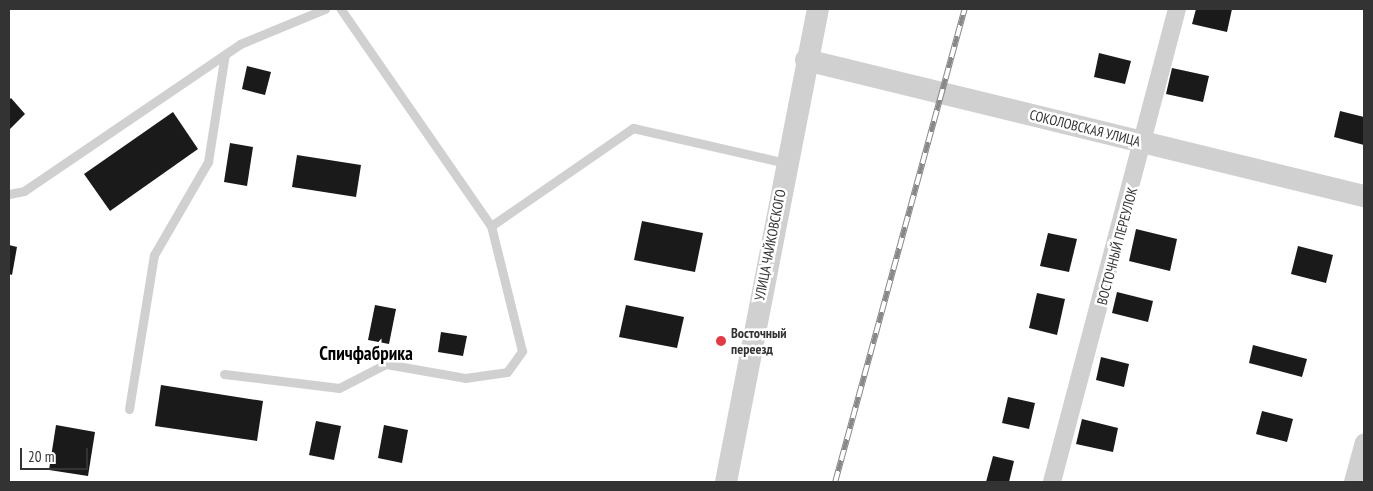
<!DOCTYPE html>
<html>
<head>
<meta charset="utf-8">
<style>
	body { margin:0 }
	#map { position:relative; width:1373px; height:491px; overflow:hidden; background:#fff; font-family:"PT Sans Narrow",sans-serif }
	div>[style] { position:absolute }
	.building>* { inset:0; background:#1a1a1a }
	.service>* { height:9px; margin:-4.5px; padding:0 4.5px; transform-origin:4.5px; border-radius:4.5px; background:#d0d0d0 }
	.minor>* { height:18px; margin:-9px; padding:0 9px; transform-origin:9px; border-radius:9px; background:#d0d0d0 }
	.tertiary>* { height:22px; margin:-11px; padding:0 11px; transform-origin:11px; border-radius:11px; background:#d0d0d0 }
	.rail>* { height:5.5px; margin-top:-2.75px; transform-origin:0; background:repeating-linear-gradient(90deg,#fff 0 11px,#888 0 22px); box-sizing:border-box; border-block:1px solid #888 }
	.dots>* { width:14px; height:14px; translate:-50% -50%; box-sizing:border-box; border:2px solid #fff; border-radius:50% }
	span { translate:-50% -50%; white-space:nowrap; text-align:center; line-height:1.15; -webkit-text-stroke:5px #fff; paint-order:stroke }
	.street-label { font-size:14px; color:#333 }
	.poi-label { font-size:14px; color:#333; font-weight:700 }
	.left { translate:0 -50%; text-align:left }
	.district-label { font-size:19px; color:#000; font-weight:700 }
	.frame { position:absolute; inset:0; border:10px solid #333; pointer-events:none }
	.scale { position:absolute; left:20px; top:448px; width:68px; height:22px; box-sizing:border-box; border:2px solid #333; border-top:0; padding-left:6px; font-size:15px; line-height:18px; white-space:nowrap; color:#333; -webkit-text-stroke:4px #fff; paint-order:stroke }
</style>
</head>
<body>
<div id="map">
	<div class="building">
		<div style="clip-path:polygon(1196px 9px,1232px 9px,1227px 32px,1192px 24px)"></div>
		<div style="clip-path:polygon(1099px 53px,1131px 61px,1125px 84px,1094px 77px)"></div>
		<div style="clip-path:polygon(247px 66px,271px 72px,265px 95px,242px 89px)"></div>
		<div style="clip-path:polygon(1172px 68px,1209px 76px,1203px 102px,1166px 94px)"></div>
		<div style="clip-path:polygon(11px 98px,25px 114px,9px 130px,9px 100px)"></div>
		<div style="clip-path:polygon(1340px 111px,1364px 117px,1364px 145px,1334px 137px)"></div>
		<div style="clip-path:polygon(173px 112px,198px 149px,110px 211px,84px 174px)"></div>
		<div style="clip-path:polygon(230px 143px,253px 147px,247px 186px,224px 182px)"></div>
		<div style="clip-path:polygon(297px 155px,361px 165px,356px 197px,292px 187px)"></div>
		<div style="clip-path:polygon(642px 221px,703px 233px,695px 272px,634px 260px)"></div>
		<div style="clip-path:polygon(1136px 229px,1177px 239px,1170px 271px,1129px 261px)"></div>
		<div style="clip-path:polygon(1048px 233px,1077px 239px,1069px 272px,1040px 266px)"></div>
		<div style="clip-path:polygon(9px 245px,17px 247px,12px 275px,9px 274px)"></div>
		<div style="clip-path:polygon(1298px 246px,1333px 255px,1326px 283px,1291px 274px)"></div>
		<div style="clip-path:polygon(1117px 292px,1153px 301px,1148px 322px,1112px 313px)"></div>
		<div style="clip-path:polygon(1037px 293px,1065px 299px,1057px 335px,1029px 328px)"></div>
		<div style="clip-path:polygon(375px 305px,396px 309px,389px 344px,368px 340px)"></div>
		<div style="clip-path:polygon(626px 305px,684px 317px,677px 348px,619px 337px)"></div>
		<div style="clip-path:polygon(441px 332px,467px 336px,463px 356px,438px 352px)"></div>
		<div style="clip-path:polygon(1253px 345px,1307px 359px,1302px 377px,1249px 363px)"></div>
		<div style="clip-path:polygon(1101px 357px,1129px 364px,1124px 387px,1096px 380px)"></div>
		<div style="clip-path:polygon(161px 385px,263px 401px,257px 441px,155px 426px)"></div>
		<div style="clip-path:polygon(1008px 397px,1035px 403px,1029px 429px,1002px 423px)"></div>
		<div style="clip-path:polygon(1262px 411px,1293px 419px,1287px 442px,1256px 434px)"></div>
		<div style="clip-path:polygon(1082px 419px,1118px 428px,1113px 452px,1076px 444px)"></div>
		<div style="clip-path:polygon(316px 421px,341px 426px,334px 460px,309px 455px)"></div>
		<div style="clip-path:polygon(56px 425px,95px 432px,88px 476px,49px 470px)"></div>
		<div style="clip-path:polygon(384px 425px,408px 430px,402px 463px,378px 458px)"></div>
		<div style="clip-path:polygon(993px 456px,1014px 461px,1009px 482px,986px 482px)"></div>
	</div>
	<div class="service">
		<div style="left:9px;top:194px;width:15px;rotate:-11deg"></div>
		<div style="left:24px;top:191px;width:261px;rotate:-34.2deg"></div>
		<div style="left:240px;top:44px;width:92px;rotate:-22.4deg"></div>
		<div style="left:491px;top:226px;width:173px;rotate:-34.6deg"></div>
		<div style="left:633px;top:128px;width:157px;rotate:12.9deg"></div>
		<div style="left:224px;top:374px;width:116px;rotate:6.9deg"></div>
		<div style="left:339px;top:388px;width:53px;rotate:-27.1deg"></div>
		<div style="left:386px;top:364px;width:80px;rotate:10deg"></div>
		<div style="left:465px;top:378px;width:42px;rotate:-8.1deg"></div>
		<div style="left:507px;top:372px;width:26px;rotate:-54deg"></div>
		<div style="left:522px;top:351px;width:129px;rotate:-103.9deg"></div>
		<div style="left:491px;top:226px;width:264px;rotate:-124.7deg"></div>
		<div style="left:129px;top:409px;width:156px;rotate:-80.8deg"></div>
		<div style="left:154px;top:255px;width:108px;rotate:-59.9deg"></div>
		<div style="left:208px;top:162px;width:109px;rotate:-81.1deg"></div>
	</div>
	<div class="minor">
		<div style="left:1052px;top:482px;width:489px;rotate:-75.2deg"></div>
		<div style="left:1353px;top:482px;width:41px;rotate:-74.6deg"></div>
	</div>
	<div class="tertiary">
		<div style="left:806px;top:60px;width:574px;rotate:13.7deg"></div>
		<div style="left:726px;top:482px;width:482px;rotate:-79deg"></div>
	</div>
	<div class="rail">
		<div style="left:835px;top:482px;width:490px;rotate:-74.7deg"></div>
	</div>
	<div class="dots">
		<div style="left:721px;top:341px;background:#e63946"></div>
	</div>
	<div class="street-label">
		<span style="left:1085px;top:128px;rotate:14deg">СОКОЛОВСКАЯ УЛИЦА</span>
		<span style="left:770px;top:245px;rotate:-79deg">УЛИЦА ЧАЙКОВСКОГО</span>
		<span style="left:1117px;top:246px;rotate:-75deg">ВОСТОЧНЫЙ ПЕРЕУЛОК</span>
	</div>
	<div class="poi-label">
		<span class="left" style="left:731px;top:341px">Восточный<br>переезд</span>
	</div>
	<div class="district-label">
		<span style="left:366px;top:354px">Спичфабрика</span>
	</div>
	<div class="frame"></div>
	<div class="scale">20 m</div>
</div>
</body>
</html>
